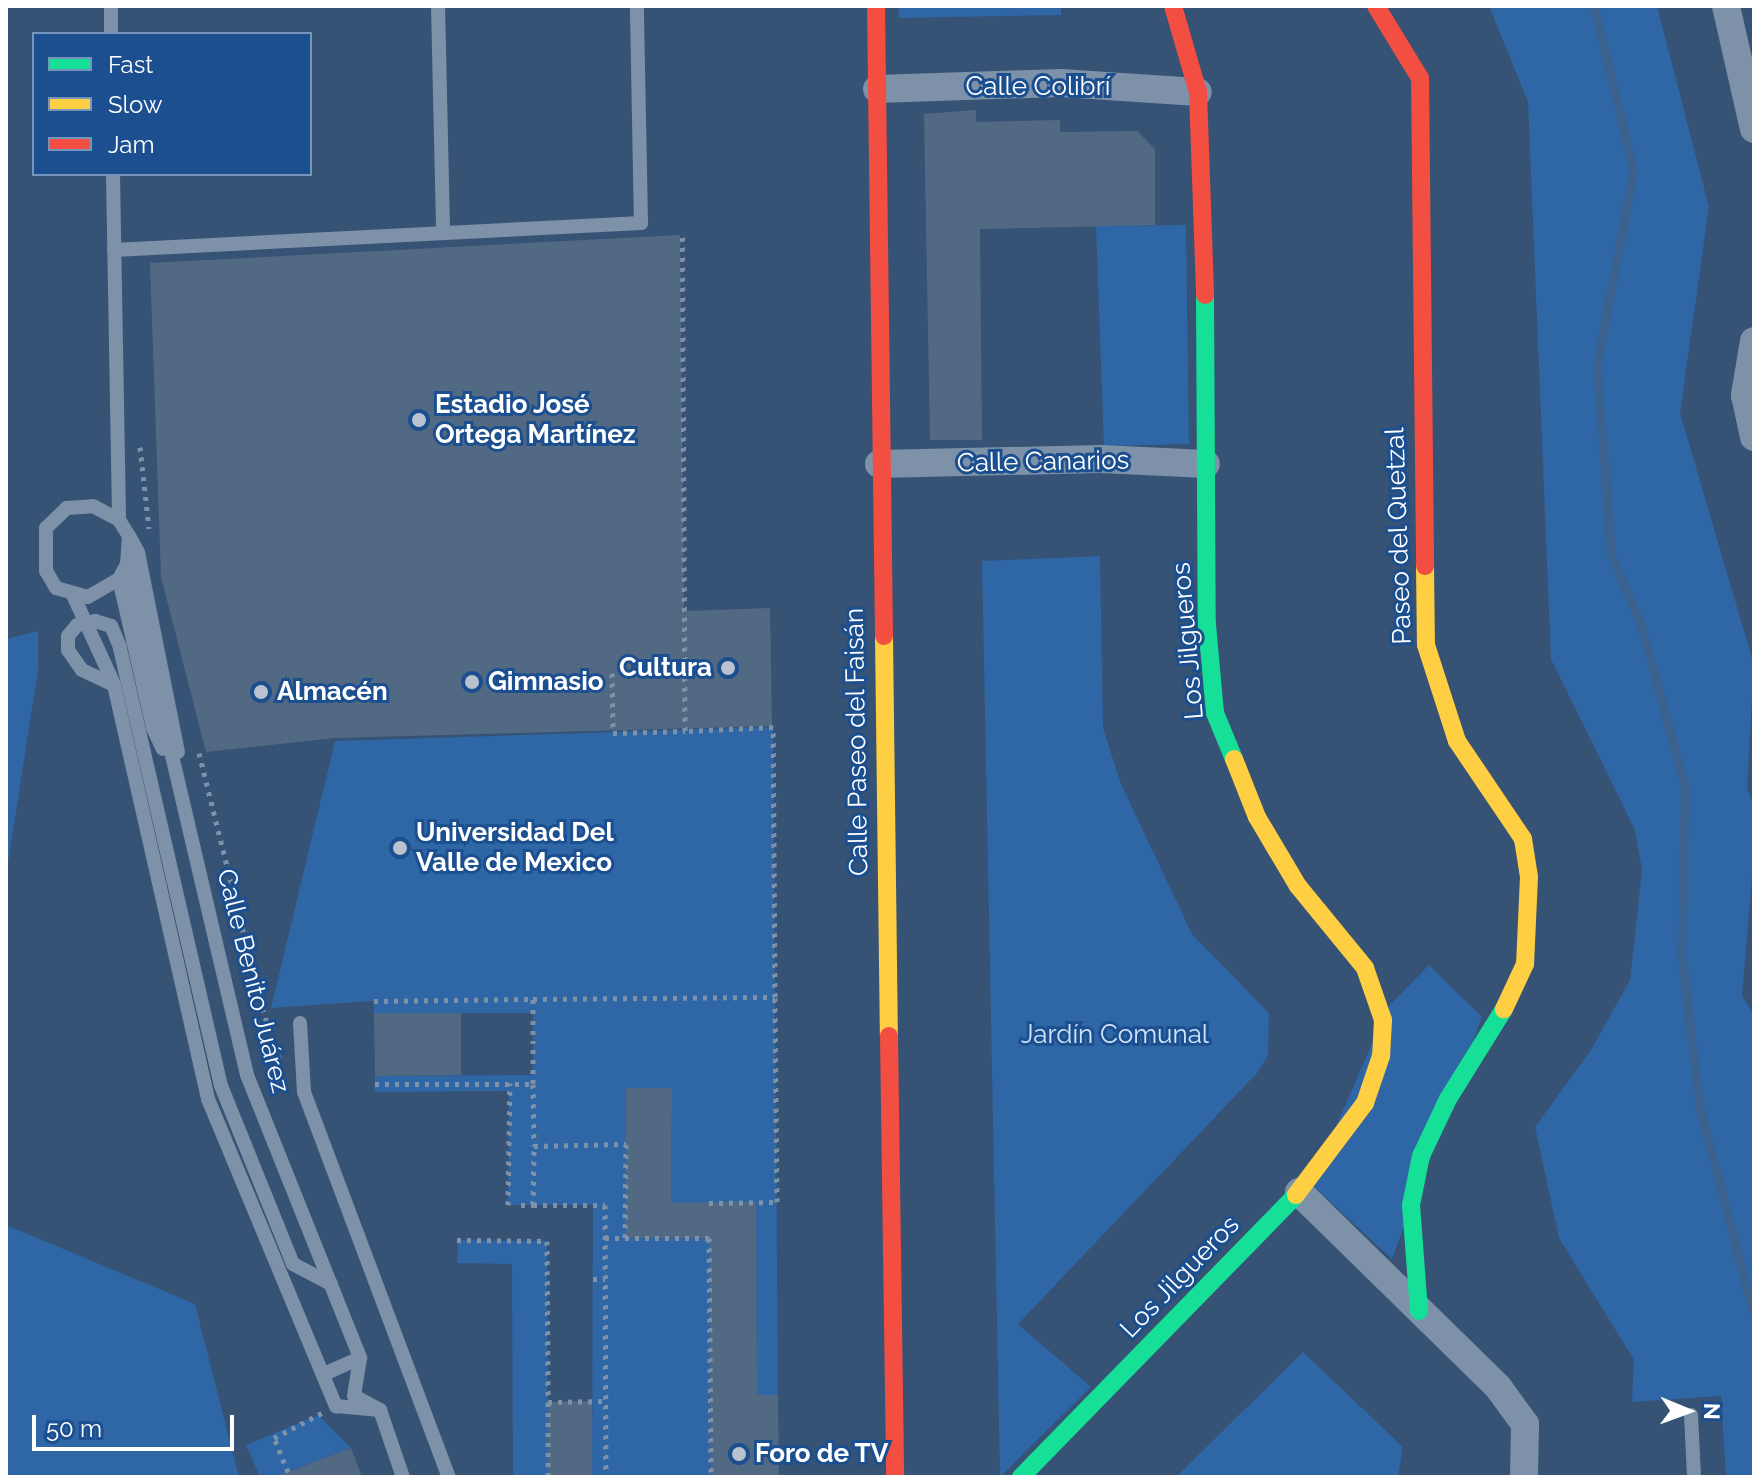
<!DOCTYPE html>
<html>
<head>
<meta charset="utf-8">
<style>
	body { margin:0 }
	#map { position:relative; width:1760px; height:1483px; overflow:hidden; background:#365274; font-family:Raleway,sans-serif }
	div>[style] { position:absolute }
	.green>* { inset:0; background:#2f66a5 }
	.stream>* { height:8px; margin:-4px; padding:0 4px; transform-origin:4px; border-radius:4px; background:#3b618d }
	.building>* { inset:0; background:#526984 }
	.path>* { height:5px; margin-top:-2.5px; transform-origin:0; background:repeating-linear-gradient(90deg,#7d92a8 0 4px,transparent 0 10px) }
	.lane>* { height:14px; margin:-7px; padding:0 7px; transform-origin:7px; border-radius:7px; background:#7d92a8 }
	.street>* { height:28px; margin:-14px; padding:0 14px; transform-origin:14px; border-radius:14px; background:#7d92a8 }
	.fast>* { height:18px; margin:-9px; padding:0 9px; transform-origin:9px; border-radius:9px; background:#16e098 }
	.slow>* { height:18px; margin:-9px; padding:0 9px; transform-origin:9px; border-radius:9px; background:#ffcf43 }
	.jam>* { height:18px; margin:-9px; padding:0 9px; transform-origin:9px; border-radius:9px; background:#f24e42 }
	.dots>* { width:22px; height:22px; translate:-50% -50%; box-sizing:border-box; border:4px solid #1b4f8f; border-radius:50% }
	span { translate:-50% -50%; white-space:nowrap; text-align:center; line-height:1.15; -webkit-text-stroke:6px #1b4f8f; paint-order:stroke }
	.street-label { font-size:26px; color:#fff }
	.poi-label { font-size:26px; color:#fff; font-weight:700 }
	.left { translate:0 -50%; text-align:left }
	.right { translate:-100% -50%; text-align:right }
	.park-label { font-size:26px; color:#cfe3fa }
	.frame { position:absolute; inset:0; border:8px solid #fff; pointer-events:none }
	.legend { position:absolute; left:32px; top:32px; width:280px; height:144px; box-sizing:border-box; background:#1b4f8f; border:2px solid #7695bc; margin:0; padding:10px 14px; list-style:none; font-size:24px; color:#fff }
	.legend li { display:flex; align-items:center; gap:16px; height:40px }
	.legend b { width:40px; border:2px solid #7695bc }
	.north { position:absolute; left:1648px; top:1371px; width:80px; height:80px; -webkit-text-stroke:6px #1b4f8f; paint-order:stroke; rotate:91deg; font-size:22px; font-weight:700; line-height:32px; text-align:center; color:#fff }
	.north::after { content:''; display:block; margin:auto; width:28px; height:36px; background:#fff; clip-path:polygon(50% 0,100% 100%,50% 72%,0 100%) }
	.scale { position:absolute; left:32px; top:1415px; width:202px; height:36px; box-sizing:border-box; border:4px solid #fff; border-top:0; padding-left:10px; font-size:24px; line-height:28px; white-space:nowrap; color:#fff; -webkit-text-stroke:6px #1b4f8f; paint-order:stroke }
</style>
</head>
<body>
<div id="map">
	<div class="green">
		<div style="clip-path:polygon(898px 6px,1061px 6px,1061px 15px,899px 18px)"></div>
		<div style="clip-path:polygon(1489px 6px,1657px 6px,1709px 207px,1680px 413px,1754px 665px,1747px 789px,1754px 804px,1754px 851px,1742px 995px,1754px 1015px,1754px 1477px,1726px 1477px,1721px 1396px,1632px 1402px,1634px 1360px,1559px 1238px,1535px 1127px,1591px 1050px,1630px 980px,1642px 870px,1635px 830px,1551px 659px,1528px 102px)"></div>
		<div style="clip-path:polygon(1186px 225px,1189px 444px,1104px 446px,1096px 226px)"></div>
		<div style="clip-path:polygon(1100px 556px,1103px 728px,1121px 784px,1192px 934px,1269px 1013px,1268px 1055px,1258px 1072px,1018px 1324px,1091px 1387px,1000px 1477px,982px 561px)"></div>
		<div style="clip-path:polygon(38px 631px,38px 670px,6px 876px,6px 639px)"></div>
		<div style="clip-path:polygon(773px 727px,778px 1395px,757px 1395px,756px 1203px,671px 1203px,672px 1088px,627px 1088px,625px 1237px,709px 1238px,711px 1477px,592px 1477px,593px 1205px,508px 1205px,509px 1091px,374px 1092px,375px 1076px,533px 1075px,533px 1013px,374px 1013px,373px 1001px,271px 1008px,335px 741px)"></div>
		<div style="clip-path:polygon(1429px 965px,1482px 1017px,1392px 1259px,1311px 1184px,1388px 1007px)"></div>
		<div style="clip-path:polygon(6px 1225px,195px 1304px,239px 1477px,6px 1477px)"></div>
		<div style="clip-path:polygon(458px 1240px,547px 1241px,548px 1477px,513px 1477px,512px 1264px,457px 1263px)"></div>
		<div style="clip-path:polygon(1303px 1352px,1403px 1447px,1398px 1477px,1176px 1477px)"></div>
		<div style="clip-path:polygon(318px 1415px,351px 1448px,288px 1472px,290px 1477px,260px 1477px,246px 1445px)"></div>
	</div>
	<div class="stream">
		<div style="left:1594px;top:6px;width:170px;rotate:76.4deg"></div>
		<div style="left:1634px;top:171px;width:199px;rotate:100.7deg"></div>
		<div style="left:1597px;top:367px;width:190px;rotate:85.5deg"></div>
		<div style="left:1612px;top:556px;width:77px;rotate:67.1deg"></div>
		<div style="left:1642px;top:627px;width:165px;rotate:74.9deg"></div>
		<div style="left:1685px;top:786px;width:170px;rotate:91deg"></div>
		<div style="left:1682px;top:956px;width:152px;rotate:83.2deg"></div>
		<div style="left:1700px;top:1107px;width:216px;rotate:75.5deg"></div>
	</div>
	<div class="building">
		<div style="clip-path:polygon(976px 110px,976px 122px,1060px 120px,1060px 132px,1137px 131px,1155px 149px,1155px 225px,980px 229px,982px 440px,930px 440px,924px 114px)"></div>
		<div style="clip-path:polygon(680px 235px,684px 611px,770px 608px,772px 726px,335px 738px,206px 752px,161px 577px,150px 263px)"></div>
		<div style="clip-path:polygon(374px 1013px,461px 1013px,461px 1075px,375px 1076px)"></div>
		<div style="clip-path:polygon(626px 1088px,672px 1088px,671px 1203px,756px 1202px,757px 1395px,778px 1395px,779px 1477px,711px 1477px,709px 1238px,625px 1238px)"></div>
		<div style="clip-path:polygon(592px 1401px,592px 1477px,548px 1477px,548px 1402px)"></div>
		<div style="clip-path:polygon(351px 1448px,362px 1477px,280px 1477px,280px 1475px)"></div>
	</div>
	<div class="path">
		<div style="left:140px;top:447px;width:82px;rotate:83.7deg"></div>
		<div style="left:612px;top:673px;width:60px;rotate:89deg"></div>
		<div style="left:613px;top:733px;width:72px;rotate:-1.6deg"></div>
		<div style="left:199px;top:753px;width:263px;rotate:76.1deg"></div>
		<div style="left:262px;top:1008px;width:55px;rotate:70.9deg"></div>
		<div style="left:374px;top:1001px;width:159px;rotate:-0.7deg"></div>
		<div style="left:375px;top:1084px;width:158px"></div>
		<div style="left:533px;top:1084px;width:62px;rotate:89.1deg"></div>
		<div style="left:534px;top:1146px;width:92px;rotate:-1.2deg"></div>
		<div style="left:626px;top:1144px;width:94px;rotate:90.6deg"></div>
		<div style="left:625px;top:1238px;width:84px"></div>
		<div style="left:709px;top:1238px;width:239px;rotate:89.5deg"></div>
		<div style="left:533px;top:1084px;width:85px;rotate:-90deg"></div>
		<div style="left:533px;top:999px;width:242px;rotate:-0.5deg"></div>
		<div style="left:775px;top:997px;width:270px;rotate:-90.4deg"></div>
		<div style="left:773px;top:727px;width:88px;rotate:177.4deg"></div>
		<div style="left:685px;top:731px;width:495px;rotate:-90.3deg"></div>
		<div style="left:709px;top:1203px;width:68px;rotate:-0.8deg"></div>
		<div style="left:777px;top:1202px;width:205px;rotate:-90.6deg"></div>
		<div style="left:508px;top:1205px;width:122px;rotate:-89.1deg"></div>
		<div style="left:521px;top:1205px;width:12px"></div>
		<div style="left:533px;top:1205px;width:59px;rotate:-89deg"></div>
		<div style="left:533px;top:1205px;width:72px"></div>
		<div style="left:605px;top:1205px;width:272px;rotate:89.8deg"></div>
		<div style="left:605px;top:1238px;width:20px"></div>
		<div style="left:457px;top:1240px;width:90px;rotate:0.6deg"></div>
		<div style="left:547px;top:1241px;width:161px;rotate:89.6deg"></div>
		<div style="left:593px;top:1279px;width:12px"></div>
		<div style="left:288px;top:1472px;width:37px;rotate:-112deg"></div>
		<div style="left:274px;top:1438px;width:54px;rotate:-27.5deg"></div>
		<div style="left:548px;top:1477px;width:75px;rotate:-90deg"></div>
		<div style="left:548px;top:1402px;width:58px;rotate:-1deg"></div>
	</div>
	<div class="lane">
		<div style="left:111px;top:6px;width:28px;rotate:90deg"></div>
		<div style="left:438px;top:6px;width:225px;rotate:88.7deg"></div>
		<div style="left:113px;top:174px;width:346px;rotate:89deg"></div>
		<div style="left:114px;top:250px;width:528px;rotate:-2.93deg"></div>
		<div style="left:641px;top:223px;width:217px;rotate:-91.1deg"></div>
		<div style="left:129px;top:536px;width:28px;rotate:94deg"></div>
		<div style="left:127px;top:564px;width:17px;rotate:118deg"></div>
		<div style="left:119px;top:579px;width:36px;rotate:150deg"></div>
		<div style="left:88px;top:597px;width:33px;rotate:-164deg"></div>
		<div style="left:56px;top:588px;width:20px;rotate:-120deg"></div>
		<div style="left:46px;top:571px;width:43px;rotate:-90deg"></div>
		<div style="left:46px;top:528px;width:29px;rotate:-44deg"></div>
		<div style="left:67px;top:508px;width:26px;rotate:-4deg"></div>
		<div style="left:93px;top:506px;width:30px;rotate:28deg"></div>
		<div style="left:119px;top:520px;width:19px;rotate:58deg"></div>
		<div style="left:129px;top:536px;width:18px;rotate:61deg"></div>
		<div style="left:138px;top:552px;width:204px;rotate:78.7deg"></div>
		<div style="left:127px;top:564px;width:525px;rotate:76.78deg"></div>
		<div style="left:247px;top:1075px;width:305px;rotate:68.2deg"></div>
		<div style="left:360px;top:1358px;width:38px;rotate:99deg"></div>
		<div style="left:354px;top:1396px;width:30px;rotate:28deg"></div>
		<div style="left:380px;top:1410px;width:71px;rotate:71.1deg"></div>
		<div style="left:119px;top:579px;width:153px;rotate:77.1deg"></div>
		<div style="left:153px;top:728px;width:23px;rotate:65deg"></div>
		<div style="left:73px;top:595px;width:96px;rotate:65.3deg"></div>
		<div style="left:300px;top:1023px;width:69px;rotate:86.7deg"></div>
		<div style="left:304px;top:1092px;width:411px;rotate:69.4deg"></div>
		<div style="left:331px;top:1284px;width:43px;rotate:-152.2deg"></div>
		<div style="left:293px;top:1264px;width:192px;rotate:-112deg"></div>
		<div style="left:221px;top:1086px;width:450px;rotate:-103deg"></div>
		<div style="left:120px;top:647px;width:23px;rotate:-113deg"></div>
		<div style="left:111px;top:626px;width:17px;rotate:-163deg"></div>
		<div style="left:95px;top:621px;width:18px;rotate:167deg"></div>
		<div style="left:77px;top:625px;width:14px;rotate:129deg"></div>
		<div style="left:68px;top:636px;width:14px;rotate:90deg"></div>
		<div style="left:68px;top:650px;width:24px;rotate:55deg"></div>
		<div style="left:82px;top:670px;width:35px;rotate:25deg"></div>
		<div style="left:114px;top:685px;width:425px;rotate:77.2deg"></div>
		<div style="left:208px;top:1099px;width:333px;rotate:67.4deg"></div>
		<div style="left:336px;top:1406px;width:44px;rotate:5.2deg"></div>
		<div style="left:324px;top:1374px;width:39px;rotate:-24deg"></div>
		<div style="left:1691px;top:1415px;width:62px;rotate:87.2deg"></div>
	</div>
	<div class="street">
		<div style="left:1726px;top:6px;width:126px;rotate:77.2deg"></div>
		<div style="left:877px;top:89px;width:184px;rotate:-1.9deg"></div>
		<div style="left:1061px;top:83px;width:137px;rotate:3.8deg"></div>
		<div style="left:1754px;top:341px;width:55px;rotate:99.5deg"></div>
		<div style="left:1745px;top:395px;width:43px;rotate:77.9deg"></div>
		<div style="left:879px;top:464px;width:222px;rotate:-1.3deg"></div>
		<div style="left:1101px;top:459px;width:105px;rotate:2.7deg"></div>
		<div style="left:1299px;top:1192px;width:279px;rotate:44.4deg"></div>
		<div style="left:1498px;top:1387px;width:46px;rotate:53.9deg"></div>
		<div style="left:1525px;top:1424px;width:53px;rotate:91.1deg"></div>
	</div>
	<div class="fast">
		<div style="left:1205px;top:295px;width:330px;rotate:89.7deg"></div>
		<div style="left:1207px;top:625px;width:88px;rotate:84.8deg"></div>
		<div style="left:1215px;top:713px;width:50px;rotate:67.6deg"></div>
		<div style="left:1419px;top:1311px;width:106px;rotate:-94.3deg"></div>
		<div style="left:1411px;top:1205px;width:50px;rotate:-78.5deg"></div>
		<div style="left:1421px;top:1156px;width:63px;rotate:-64.7deg"></div>
		<div style="left:1448px;top:1099px;width:106px;rotate:-58.1deg"></div>
		<div style="left:1021px;top:1477px;width:394px;rotate:-45.7deg"></div>
	</div>
	<div class="slow">
		<div style="left:1425px;top:566px;width:79px;rotate:89.3deg"></div>
		<div style="left:1426px;top:645px;width:101px;rotate:72.1deg"></div>
		<div style="left:1457px;top:741px;width:118px;rotate:56deg"></div>
		<div style="left:1523px;top:839px;width:38px;rotate:81deg"></div>
		<div style="left:1529px;top:877px;width:87px;rotate:92.6deg"></div>
		<div style="left:1525px;top:964px;width:50px;rotate:115deg"></div>
		<div style="left:884px;top:636px;width:400px;rotate:89.3deg"></div>
		<div style="left:1234px;top:759px;width:62px;rotate:68.4deg"></div>
		<div style="left:1257px;top:817px;width:80px;rotate:59.3deg"></div>
		<div style="left:1298px;top:886px;width:106px;rotate:50.7deg"></div>
		<div style="left:1365px;top:968px;width:55px;rotate:70.9deg"></div>
		<div style="left:1383px;top:1020px;width:36px;rotate:93deg"></div>
		<div style="left:1381px;top:1056px;width:50px;rotate:108.8deg"></div>
		<div style="left:1365px;top:1103px;width:115px;rotate:126.9deg"></div>
	</div>
	<div class="jam">
		<div style="left:876px;top:6px;width:630px;rotate:89.27deg"></div>
		<div style="left:1173px;top:6px;width:90px;rotate:73.8deg"></div>
		<div style="left:1198px;top:92px;width:203px;rotate:88deg"></div>
		<div style="left:1376px;top:6px;width:84px;rotate:58.6deg"></div>
		<div style="left:1420px;top:78px;width:488px;rotate:89.4deg"></div>
		<div style="left:889px;top:1036px;width:441px;rotate:89.2deg"></div>
	</div>
	<div class="dots">
		<div style="left:419px;top:420px;background:#b9c2ce"></div>
		<div style="left:728px;top:668px;background:#b9c2ce"></div>
		<div style="left:472px;top:682px;background:#b9c2ce"></div>
		<div style="left:261px;top:692px;background:#b9c2ce"></div>
		<div style="left:400px;top:848px;background:#b9c2ce"></div>
		<div style="left:739px;top:1454px;background:#b9c2ce"></div>
	</div>
	<div class="street-label">
		<span style="left:1038px;top:87px">Calle Colibrí</span>
		<span style="left:1043px;top:462px;rotate:-1deg">Calle Canarios</span>
		<span style="left:1399px;top:536px;rotate:-92deg">Paseo del Quetzal</span>
		<span style="left:1188px;top:641px;rotate:-95deg">Los Jilgueros</span>
		<span style="left:857px;top:742px;rotate:-91deg">Calle Paseo del Faisán</span>
		<span style="left:253px;top:981px;rotate:76deg">Calle Benito Juárez</span>
		<span style="left:1180px;top:1277px;rotate:-46deg">Los Jilgueros</span>
	</div>
	<div class="poi-label">
		<span class="left" style="left:435px;top:420px">Estadio José<br>Ortega Martínez</span>
		<span class="right" style="left:712px;top:668px">Cultura</span>
		<span class="left" style="left:488px;top:682px">Gimnasio</span>
		<span class="left" style="left:277px;top:692px">Almacén</span>
		<span class="left" style="left:416px;top:848px">Universidad Del<br>Valle de Mexico</span>
		<span class="left" style="left:755px;top:1454px">Foro de TV</span>
	</div>
	<div class="park-label">
		<span style="left:1115px;top:1035px">Jardín Comunal</span>
	</div>
	<div class="frame"></div>
	<ul class="legend">
	<li><b style="height:10px;background:#16e098"></b>Fast</li>
	<li><b style="height:10px;background:#ffcf43"></b>Slow</li>
	<li><b style="height:10px;background:#f24e42"></b>Jam</li>
	</ul>
	<div class="north">N</div>
	<div class="scale">50 m</div>
</div>
</body>
</html>
